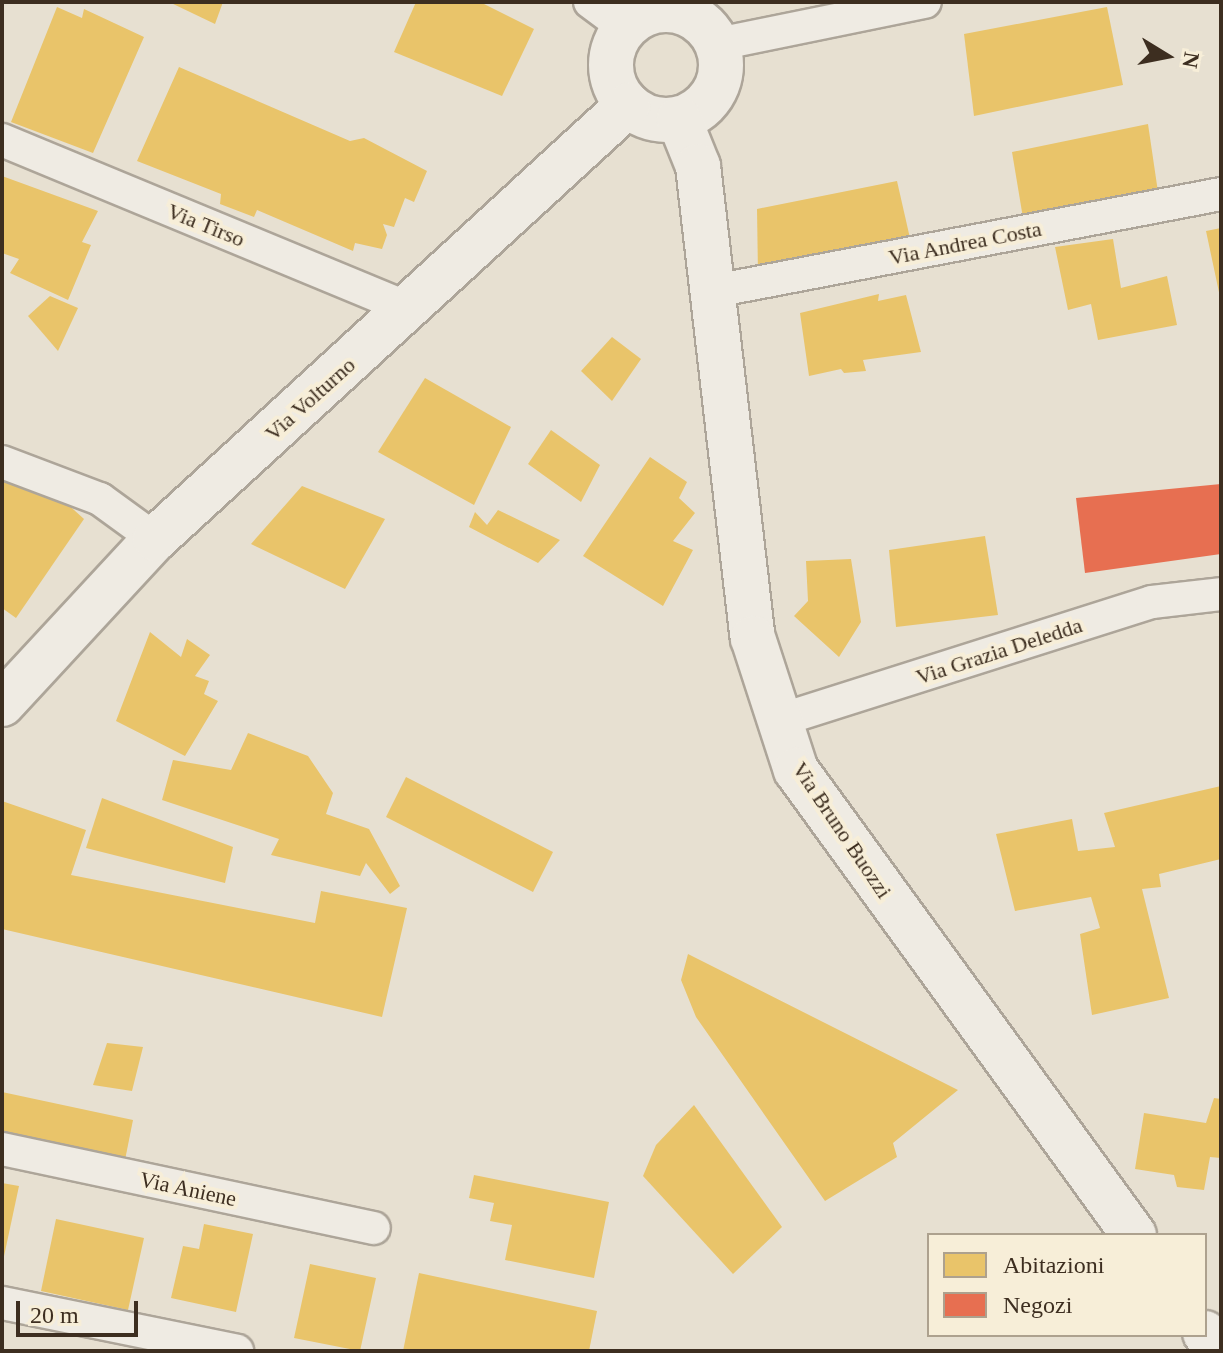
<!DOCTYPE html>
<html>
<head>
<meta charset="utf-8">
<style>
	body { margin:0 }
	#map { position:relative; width:1223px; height:1353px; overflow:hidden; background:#e7e0d1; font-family:"Times New Roman",serif }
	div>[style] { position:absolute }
	.homes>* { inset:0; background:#e9c46a }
	.shops>* { inset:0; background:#e76f51 }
	.roads { filter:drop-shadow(2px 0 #ada599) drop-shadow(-2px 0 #ada599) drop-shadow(0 2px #ada599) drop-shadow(0 -2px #ada599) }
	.street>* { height:32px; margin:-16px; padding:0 16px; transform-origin:16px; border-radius:16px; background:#efebe3 }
	.secondary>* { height:44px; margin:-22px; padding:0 22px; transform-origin:22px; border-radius:22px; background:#efebe3 }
	.secondary>.ring { margin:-22px; padding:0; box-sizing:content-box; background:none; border:44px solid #efebe3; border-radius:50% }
	span { translate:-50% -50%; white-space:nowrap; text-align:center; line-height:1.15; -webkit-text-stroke:8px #f7eed8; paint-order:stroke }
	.street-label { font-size:22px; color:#3d2e20 }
	.frame { position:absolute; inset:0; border:4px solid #3d2e20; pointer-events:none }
	.legend { position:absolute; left:927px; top:1233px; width:280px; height:104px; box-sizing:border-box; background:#f7eed8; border:2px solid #ada18e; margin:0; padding:10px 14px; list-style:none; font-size:24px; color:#3d2e20 }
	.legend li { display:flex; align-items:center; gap:16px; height:40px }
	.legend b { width:40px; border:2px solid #ada18e }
	.north { position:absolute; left:1127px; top:16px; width:80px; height:80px; -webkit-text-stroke:6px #f7eed8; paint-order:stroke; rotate:100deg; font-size:22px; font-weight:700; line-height:32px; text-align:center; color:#3d2e20 }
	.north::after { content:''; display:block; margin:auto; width:28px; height:36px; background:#3d2e20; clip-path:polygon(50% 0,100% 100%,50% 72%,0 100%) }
	.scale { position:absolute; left:16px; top:1301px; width:122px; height:36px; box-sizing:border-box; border:4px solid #3d2e20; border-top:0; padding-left:10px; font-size:24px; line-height:28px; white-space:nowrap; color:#3d2e20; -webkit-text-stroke:6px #f7eed8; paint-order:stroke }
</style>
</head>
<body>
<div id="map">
	<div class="homes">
		<div style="clip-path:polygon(169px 2px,223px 2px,215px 24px)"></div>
		<div style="clip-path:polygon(416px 2px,480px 2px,534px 29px,502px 96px,394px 52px)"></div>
		<div style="clip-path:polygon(57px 7px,82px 18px,84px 9px,144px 37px,93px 153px,11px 122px)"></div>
		<div style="clip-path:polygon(1107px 7px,1123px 85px,974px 116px,964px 34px)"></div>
		<div style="clip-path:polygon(179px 67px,350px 141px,364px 138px,427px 171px,414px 202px,405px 198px,394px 227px,383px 224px,387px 235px,382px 249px,355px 243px,353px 251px,257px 210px,254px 217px,220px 204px,221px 194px,137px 161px)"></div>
		<div style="clip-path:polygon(1148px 124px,1158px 192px,1023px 218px,1012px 152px)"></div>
		<div style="clip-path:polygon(2px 176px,98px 211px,82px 242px,91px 245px,68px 300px,10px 273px,19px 259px,2px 253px)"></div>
		<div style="clip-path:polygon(897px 181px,912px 247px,758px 275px,757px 209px)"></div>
		<div style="clip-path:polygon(1221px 228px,1221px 297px,1220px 297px,1206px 231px)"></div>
		<div style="clip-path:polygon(1113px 239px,1121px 288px,1167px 276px,1177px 325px,1098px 340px,1091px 304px,1068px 310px,1055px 247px)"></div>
		<div style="clip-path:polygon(879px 294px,878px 301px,906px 295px,921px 352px,863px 360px,866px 371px,844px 373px,841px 369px,809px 376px,800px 313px)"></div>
		<div style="clip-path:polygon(50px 296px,78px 308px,58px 351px,28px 316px)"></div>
		<div style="clip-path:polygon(612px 337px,641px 359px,612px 401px,581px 371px)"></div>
		<div style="clip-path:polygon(425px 378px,511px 427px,474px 505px,378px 452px)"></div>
		<div style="clip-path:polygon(551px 430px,600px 465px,581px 502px,528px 464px)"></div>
		<div style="clip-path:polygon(650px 457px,687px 482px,679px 498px,695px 513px,673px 541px,693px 550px,663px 606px,583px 556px)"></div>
		<div style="clip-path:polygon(4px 481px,63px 500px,84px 519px,16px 618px,2px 608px)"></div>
		<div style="clip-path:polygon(302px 486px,385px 519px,345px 589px,251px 544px)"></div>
		<div style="clip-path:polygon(498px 510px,560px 540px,538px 563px,469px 527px,475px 512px,487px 525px)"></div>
		<div style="clip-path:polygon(985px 536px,998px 615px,896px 627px,889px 550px)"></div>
		<div style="clip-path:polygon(851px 559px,861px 622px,839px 657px,794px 616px,808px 601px,806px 561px)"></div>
		<div style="clip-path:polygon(150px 632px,181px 657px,187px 639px,210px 655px,195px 676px,209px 681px,204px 694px,218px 701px,185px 756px,116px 721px)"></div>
		<div style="clip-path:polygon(248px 733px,308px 756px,333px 793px,326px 814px,369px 829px,400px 886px,390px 894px,366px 863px,360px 876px,271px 855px,279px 839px,162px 800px,173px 760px,231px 770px)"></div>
		<div style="clip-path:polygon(406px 777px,553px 852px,533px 892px,386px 817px)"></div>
		<div style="clip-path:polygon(1221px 786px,1221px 859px,1159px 874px,1161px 887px,1142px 889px,1169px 998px,1092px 1015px,1080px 934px,1100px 928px,1091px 897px,1015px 911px,996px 834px,1072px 819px,1078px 851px,1115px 847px,1104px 813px)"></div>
		<div style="clip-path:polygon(102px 798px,233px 847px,225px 883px,86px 848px)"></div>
		<div style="clip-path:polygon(2px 801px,86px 830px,71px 875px,315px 923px,321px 891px,407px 908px,382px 1017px,2px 929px)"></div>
		<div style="clip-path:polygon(688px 954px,958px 1090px,893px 1143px,897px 1157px,825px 1201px,696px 1017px,681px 980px)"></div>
		<div style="clip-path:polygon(107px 1043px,143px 1047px,132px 1091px,93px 1085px)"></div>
		<div style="clip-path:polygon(2px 1092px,133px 1120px,125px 1160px,2px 1135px)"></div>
		<div style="clip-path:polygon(1214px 1098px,1221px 1099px,1221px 1158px,1210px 1157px,1204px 1190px,1177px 1187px,1174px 1175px,1135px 1169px,1144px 1113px,1206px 1123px)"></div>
		<div style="clip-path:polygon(694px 1105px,782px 1227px,733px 1274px,643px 1176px,656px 1145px)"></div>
		<div style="clip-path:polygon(474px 1175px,609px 1202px,594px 1278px,505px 1260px,512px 1225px,490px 1221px,494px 1203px,469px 1198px)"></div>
		<div style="clip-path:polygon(2px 1183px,19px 1186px,3px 1261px,2px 1261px)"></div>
		<div style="clip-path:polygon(56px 1219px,144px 1238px,128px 1310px,41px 1291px)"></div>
		<div style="clip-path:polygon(204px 1224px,253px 1234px,236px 1312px,171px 1298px,183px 1246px,199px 1249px)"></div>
		<div style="clip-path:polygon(310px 1264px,376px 1278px,360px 1351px,294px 1338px)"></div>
		<div style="clip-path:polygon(419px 1273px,597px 1311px,589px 1351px,403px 1351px)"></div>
	</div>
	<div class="shops">
		<div style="clip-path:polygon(1221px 484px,1221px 554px,1085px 573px,1076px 498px)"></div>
	</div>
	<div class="roads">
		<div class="street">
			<div style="left:590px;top:2px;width:44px;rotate:36.6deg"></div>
			<div style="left:718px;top:44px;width:211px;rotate:-11.5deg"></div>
			<div style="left:2px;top:140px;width:441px;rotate:22.5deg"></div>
			<div style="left:709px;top:292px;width:521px;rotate:-10.84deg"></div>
			<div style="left:2px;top:462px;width:105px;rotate:20.7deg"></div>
			<div style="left:100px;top:499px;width:68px;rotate:36deg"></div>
			<div style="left:780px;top:720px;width:390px;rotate:-17.6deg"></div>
			<div style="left:1152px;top:602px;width:69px;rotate:-6.6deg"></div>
			<div style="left:2px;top:1149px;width:380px;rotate:12deg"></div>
			<div style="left:2px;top:1303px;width:240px;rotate:11.5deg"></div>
		</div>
		<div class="secondary">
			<div class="ring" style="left:611px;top:10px;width:66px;height:66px"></div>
			<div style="left:679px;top:119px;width:51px;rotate:68deg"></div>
			<div style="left:698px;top:166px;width:475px;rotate:83.4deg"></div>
			<div style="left:753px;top:638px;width:139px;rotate:72deg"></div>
			<div style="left:796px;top:770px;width:575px;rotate:53.99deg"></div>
			<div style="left:2px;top:704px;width:225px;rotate:-47.2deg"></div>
			<div style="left:155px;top:539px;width:642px;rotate:-42.54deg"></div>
			<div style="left:1205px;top:1333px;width:22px;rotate:54deg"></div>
		</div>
	</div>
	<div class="street-label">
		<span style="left:206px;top:225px;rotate:22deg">Via Tirso</span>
		<span style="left:965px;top:243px;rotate:-11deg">Via Andrea Costa</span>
		<span style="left:310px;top:399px;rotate:-42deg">Via Volturno</span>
		<span style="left:999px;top:651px;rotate:-18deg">Via Grazia Deledda</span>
		<span style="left:842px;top:830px;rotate:56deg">Via Bruno Buozzi</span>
		<span style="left:188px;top:1189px;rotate:12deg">Via Aniene</span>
	</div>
	<div class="frame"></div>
	<ul class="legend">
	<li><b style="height:22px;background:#e9c46a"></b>Abitazioni</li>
	<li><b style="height:22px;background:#e76f51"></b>Negozi</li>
	</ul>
	<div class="north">N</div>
	<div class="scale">20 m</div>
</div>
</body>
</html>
